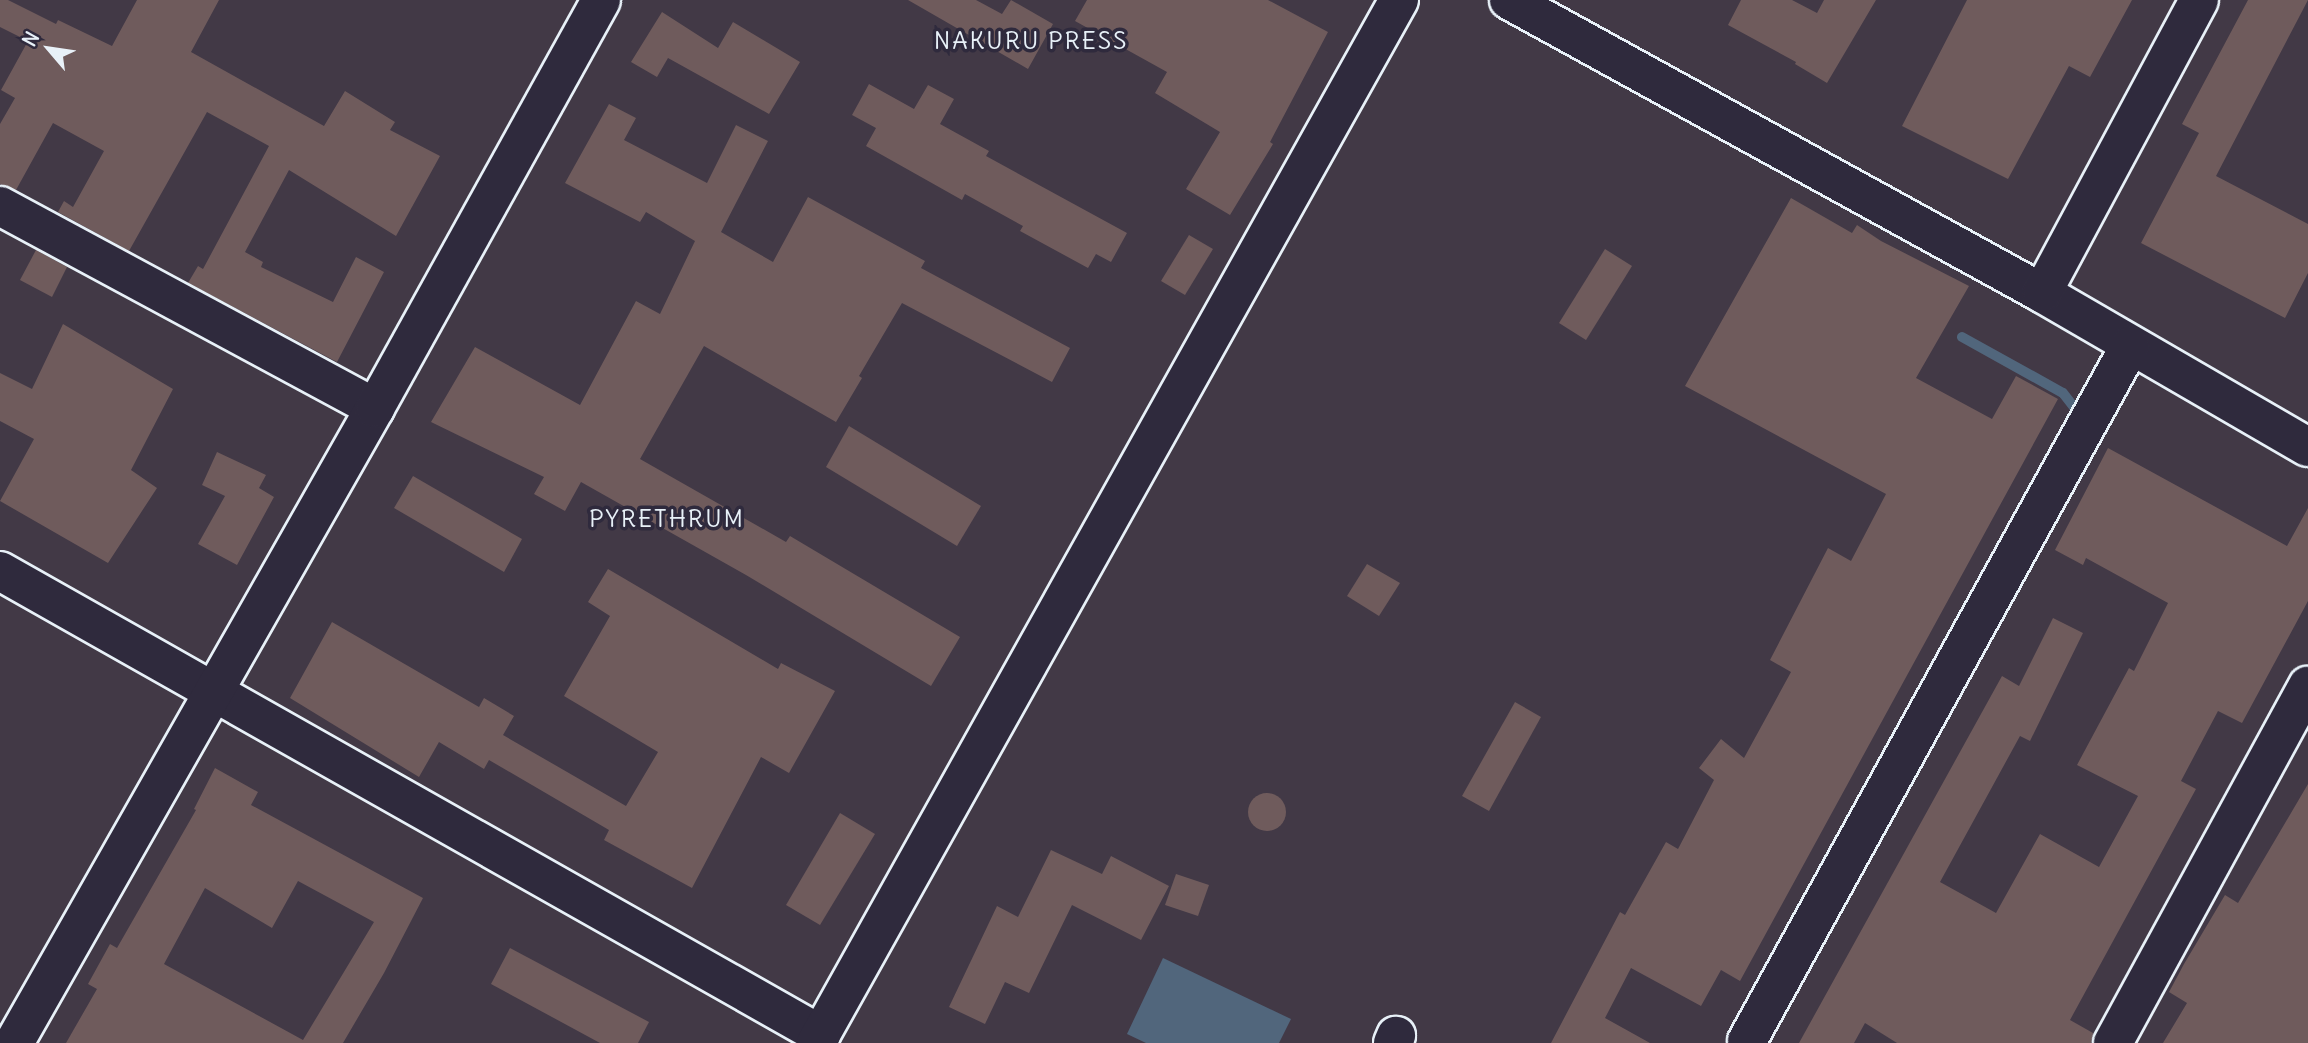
<!DOCTYPE html>
<html>
<head>
<meta charset="utf-8">
<style>
	body { margin:0 }
	#map { position:relative; width:2308px; height:1043px; overflow:hidden; background:#423946; font-family:Delius,sans-serif }
	div>[style] { position:absolute }
	.water>* { inset:0; background:#51667c }
	.stream>* { height:10px; margin:-5px; padding:0 5px; transform-origin:5px; border-radius:5px; background:#51667c }
	.building>* { inset:0; background:#6f5b5c }
	.round { border-radius:50% }
	.roads { filter:drop-shadow(2px 0 #e8f1f8) drop-shadow(-2px 0 #e8f1f8) drop-shadow(0 2px #e8f1f8) drop-shadow(0 -2px #e8f1f8) }
	.minor>* { height:38px; margin:-19px; padding:0 19px; transform-origin:19px; border-radius:19px; background:#2f2a3d }
	span { translate:-50% -50%; white-space:nowrap; text-align:center; line-height:1.15; -webkit-text-stroke:7px #2f2a3d; paint-order:stroke }
	.quarter-label { font-size:24px; color:#e8f1f8; letter-spacing:2px }
	.north { position:absolute; left:14px; top:14px; width:70px; height:70px; -webkit-text-stroke:5px #2f2a3d; paint-order:stroke; rotate:299deg; font-size:19px; font-weight:700; line-height:28px; text-align:center; color:#e8f1f8 }
	.north::after { content:''; display:block; margin:auto; width:24px; height:32px; background:#e8f1f8; clip-path:polygon(50% 0,100% 100%,50% 72%,0 100%) }
</style>
</head>
<body>
<div id="map">
	<div class="water">
		<div style="clip-path:polygon(1163px 958px,1291px 1019px,1279px 1043px,1146px 1043px,1127px 1034px)"></div>
	</div>
	<div class="stream">
		<div style="left:1962px;top:337px;width:115px;rotate:29deg"></div>
		<div style="left:2063px;top:393px;width:28px;rotate:52deg"></div>
	</div>
	<div class="building">
		<div style="clip-path:polygon(0 0,8px 0,56px 24px,58px 20px,112px 46px,137px 0,219px 0,191px 52px,324px 126px,345px 91px,395px 122px,390px 130px,440px 156px,396px 236px,289px 170px,245px 252px,263px 262px,261px 267px,333px 302px,356px 257px,384px 272px,337px 362px,188px 283px,198px 266px,203px 269px,269px 146px,207px 112px,129px 251px,58px 212px,64px 201px,73px 207px,104px 151px,53px 123px,16px 190px,0 184px,0 124px,15px 98px,1px 90px,28px 41px,0 27px)"></div>
		<div style="clip-path:polygon(908px 0,976px 0,1002px 14px,1011px 0,1053px 24px,1028px 69px)"></div>
		<div style="clip-path:polygon(1087px 0,1268px 0,1328px 32px,1270px 142px,1273px 144px,1230px 215px,1186px 189px,1220px 132px,1155px 93px,1167px 72px,1075px 21px)"></div>
		<div style="clip-path:polygon(1741px 0,1792px 0,1817px 13px,1824px 0,1876px 0,1827px 83px,1795px 64px,1796px 62px,1728px 25px)"></div>
		<div style="clip-path:polygon(1967px 0,2132px 0,2090px 77px,2069px 66px,2008px 179px,1902px 126px)"></div>
		<div style="clip-path:polygon(2248px 0,2308px 0,2216px 176px,2308px 224px,2308px 273px,2285px 318px,2141px 243px,2199px 133px,2182px 124px)"></div>
		<div style="clip-path:polygon(662px 12px,718px 48px,733px 22px,800px 62px,769px 114px,668px 58px,657px 77px,631px 62px)"></div>
		<div style="clip-path:polygon(869px 84px,914px 109px,928px 85px,954px 99px,940px 124px,989px 151px,986px 156px,1127px 233px,1111px 262px,1096px 254px,1088px 268px,1020px 231px,1023px 226px,965px 194px,962px 200px,866px 146px,876px 128px,852px 115px)"></div>
		<div style="clip-path:polygon(609px 104px,636px 118px,624px 140px,707px 183px,736px 125px,768px 141px,721px 232px,773px 262px,808px 197px,925px 261px,921px 268px,1070px 348px,1052px 382px,902px 303px,859px 376px,862px 378px,836px 422px,704px 346px,640px 459px,786px 542px,790px 536px,960px 637px,931px 686px,746px 575px,581px 482px,565px 511px,534px 494px,544px 477px,431px 422px,475px 347px,580px 405px,636px 301px,660px 314px,695px 241px,646px 212px,640px 222px,565px 183px)"></div>
		<div style="clip-path:polygon(1791px 198px,1852px 233px,1857px 225px,1881px 241px,1969px 286px,1916px 378px,1992px 419px,2016px 376px,2058px 399px,1740px 981px,1721px 970px,1701px 1006px,1631px 968px,1605px 1018px,1650px 1043px,1551px 1043px,1620px 912px,1625px 915px,1666px 842px,1678px 849px,1714px 780px,1699px 768px,1721px 739px,1744px 758px,1791px 672px,1770px 660px,1828px 548px,1851px 561px,1886px 494px,1685px 386px)"></div>
		<div style="clip-path:polygon(1189px 235px,1213px 249px,1185px 295px,1161px 281px)"></div>
		<div style="clip-path:polygon(1605px 249px,1632px 266px,1586px 340px,1559px 323px)"></div>
		<div style="clip-path:polygon(36px 250px,67px 267px,52px 297px,20px 280px)"></div>
		<div style="clip-path:polygon(63px 324px,173px 389px,131px 470px,157px 488px,108px 563px,0 501px,34px 439px,0 421px,0 373px,32px 389px)"></div>
		<div style="clip-path:polygon(849px 426px,981px 506px,957px 546px,826px 467px)"></div>
		<div style="clip-path:polygon(2108px 448px,2287px 546px,2308px 508px,2308px 601px,2242px 723px,2218px 711px,2181px 781px,2196px 789px,2070px 1020px,2093px 1033px,2091px 1043px,1897px 1043px,1865px 1023px,1854px 1043px,1799px 1043px,2002px 676px,2019px 686px,2053px 618px,2083px 633px,2030px 741px,2020px 736px,1940px 882px,1996px 913px,2040px 834px,2099px 867px,2138px 796px,2077px 765px,2129px 668px,2134px 671px,2168px 603px,2086px 558px,2083px 565px,2055px 550px)"></div>
		<div style="clip-path:polygon(217px 452px,266px 475px,259px 488px,274px 497px,237px 565px,198px 544px,225px 496px,202px 485px)"></div>
		<div style="clip-path:polygon(413px 476px,522px 539px,504px 572px,394px 508px)"></div>
		<div style="clip-path:polygon(1367px 564px,1400px 583px,1379px 616px,1347px 596px)"></div>
		<div style="clip-path:polygon(608px 569px,778px 669px,781px 663px,835px 691px,789px 773px,761px 757px,692px 888px,604px 840px,609px 830px,489px 760px,484px 769px,439px 742px,419px 777px,290px 698px,332px 622px,479px 707px,484px 698px,514px 716px,503px 735px,626px 806px,658px 752px,564px 696px,610px 616px,588px 602px)"></div>
		<div style="clip-path:polygon(1515px 702px,1541px 717px,1489px 811px,1462px 796px)"></div>
		<div style="clip-path:polygon(evenodd,215px 768px,258px 792px,251px 805px,423px 898px,384px 973px,343px 1043px,66px 1043px,97px 989px,88px 984px,110px 944px,117px 948px,196px 810px,194px 809px,215px 768px,298px 881px,374px 922px,303px 1040px,164px 964px,205px 888px,272px 928px,298px 881px)"></div>
		<div style="clip-path:polygon(2308px 784px,2308px 1043px,2163px 1043px,2187px 1003px,2169px 992px,2184px 964px,2225px 895px,2238px 903px)"></div>
		<div class="round" style="left:1248px;top:793px;width:38px;height:38px"></div>
		<div style="clip-path:polygon(840px 813px,875px 834px,820px 925px,786px 905px)"></div>
		<div style="clip-path:polygon(1051px 850px,1102px 874px,1111px 856px,1169px 886px,1141px 940px,1072px 905px,1029px 993px,1005px 982px,985px 1024px,949px 1007px,997px 906px,1018px 917px)"></div>
		<div style="clip-path:polygon(1176px 874px,1209px 885px,1198px 916px,1165px 905px)"></div>
		<div style="clip-path:polygon(510px 948px,649px 1022px,638px 1043px,600px 1043px,491px 984px)"></div>
	</div>
	<div class="roads">
		<div class="minor">
			<div style="left:1509px;top:0;width:608px;rotate:28.8deg"></div>
			<div style="left:2042px;top:293px;width:307px;rotate:30.1deg"></div>
			<div style="left:0;top:206px;width:426px;rotate:28.3deg"></div>
			<div style="left:2042px;top:293px;width:332px;rotate:-61.8deg"></div>
			<div style="left:0;top:571px;width:943px;rotate:29.47deg"></div>
			<div style="left:1747px;top:1041px;width:794px;rotate:-61.14deg"></div>
			<div style="left:14px;top:1043px;width:730px;rotate:-60.38deg"></div>
			<div style="left:375px;top:408px;width:466px;rotate:-61deg"></div>
			<div style="left:816px;top:1043px;width:1195px;rotate:-60.8deg"></div>
			<div style="left:1393px;top:1043px;width:8px;rotate:-67deg"></div>
			<div style="left:2113px;top:1043px;width:407px;rotate:-61.4deg"></div>
		</div>
	</div>
	<div class="quarter-label">
		<span style="left:1031px;top:41px">NAKURU PRESS</span>
		<span style="left:667px;top:519px">PYRETHRUM</span>
	</div>
	<div class="north">N</div>
</div>
</body>
</html>
